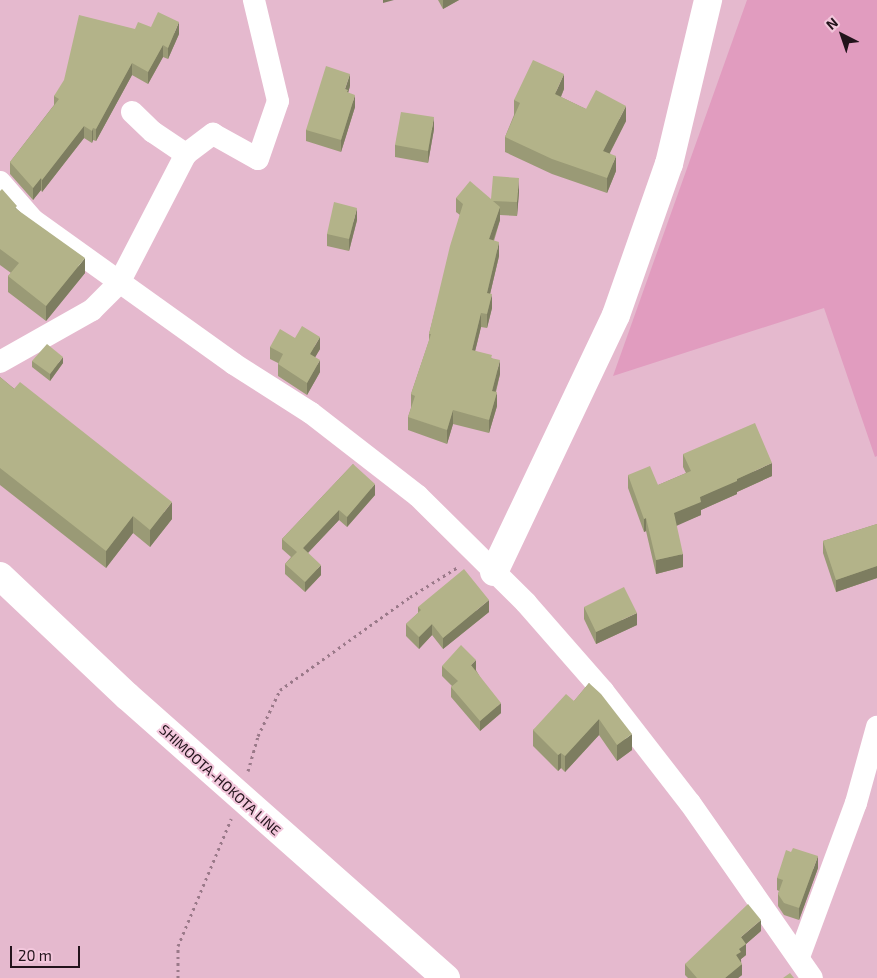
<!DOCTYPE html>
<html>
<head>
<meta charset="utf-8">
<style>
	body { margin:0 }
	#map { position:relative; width:877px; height:978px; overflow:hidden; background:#e5b9ce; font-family:"Exo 2",sans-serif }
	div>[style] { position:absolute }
	.green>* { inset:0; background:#e19cbf }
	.path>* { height:3px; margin-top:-1.5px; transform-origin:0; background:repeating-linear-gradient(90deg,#9a7989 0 2.5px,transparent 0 6.5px) }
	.minor>* { height:22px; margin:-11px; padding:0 11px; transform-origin:11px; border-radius:11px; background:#fff }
	.tertiary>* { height:28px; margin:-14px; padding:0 14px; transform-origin:14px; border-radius:14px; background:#fff }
	.secondary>* { height:28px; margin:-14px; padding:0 14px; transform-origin:14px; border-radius:14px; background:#fff }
	.wall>* { inset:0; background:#9a9a76 }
	.shaded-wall>* { inset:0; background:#7d7d60 }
	.building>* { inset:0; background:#b3b389 }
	span { translate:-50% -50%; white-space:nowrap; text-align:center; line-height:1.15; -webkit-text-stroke:4px #f2c6db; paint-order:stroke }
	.street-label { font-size:14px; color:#22131b }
	.north { position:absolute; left:817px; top:10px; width:50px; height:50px; -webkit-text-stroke:4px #f2c6db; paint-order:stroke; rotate:319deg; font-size:14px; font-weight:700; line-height:20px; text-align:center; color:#22131b }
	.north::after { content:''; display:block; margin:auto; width:18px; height:22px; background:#22131b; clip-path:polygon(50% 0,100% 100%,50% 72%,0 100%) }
	.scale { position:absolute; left:10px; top:946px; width:70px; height:22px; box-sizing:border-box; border:2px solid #22131b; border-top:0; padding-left:6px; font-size:15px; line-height:18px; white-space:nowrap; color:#22131b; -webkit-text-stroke:4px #f2c6db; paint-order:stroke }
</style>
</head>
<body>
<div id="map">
	<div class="green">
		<div style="clip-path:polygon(747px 0,877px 0,877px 456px,875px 457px,824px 308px,613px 376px)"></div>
	</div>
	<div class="path">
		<div style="left:248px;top:771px;width:36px;rotate:-74deg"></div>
		<div style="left:258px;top:736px;width:51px;rotate:-64.4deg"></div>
		<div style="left:280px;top:690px;width:160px;rotate:-35.6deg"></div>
		<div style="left:410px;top:597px;width:57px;rotate:-32deg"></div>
		<div style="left:178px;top:978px;width:32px;rotate:-90deg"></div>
		<div style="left:178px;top:946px;width:138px;rotate:-67.3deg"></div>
	</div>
	<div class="minor">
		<div style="left:132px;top:112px;width:29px;rotate:44deg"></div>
		<div style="left:153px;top:132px;width:40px;rotate:34deg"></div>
		<div style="left:0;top:182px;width:50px;rotate:49deg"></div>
		<div style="left:33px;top:220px;width:247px;rotate:35.6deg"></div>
		<div style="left:234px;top:364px;width:91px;rotate:32.5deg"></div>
		<div style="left:311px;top:413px;width:135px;rotate:37.8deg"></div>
		<div style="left:418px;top:496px;width:152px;rotate:44.7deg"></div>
		<div style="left:526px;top:603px;width:117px;rotate:48.8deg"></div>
		<div style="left:603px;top:691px;width:142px;rotate:52.2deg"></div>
		<div style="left:690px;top:803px;width:213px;rotate:55.1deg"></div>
		<div style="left:0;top:362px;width:106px;rotate:-29.5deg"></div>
		<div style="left:92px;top:310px;width:38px;rotate:-45deg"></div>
		<div style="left:119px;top:283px;width:145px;rotate:-62.6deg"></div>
		<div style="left:186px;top:154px;width:34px;rotate:-37deg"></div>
		<div style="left:213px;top:134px;width:51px;rotate:29.1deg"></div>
		<div style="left:258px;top:159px;width:61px;rotate:-71deg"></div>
		<div style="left:278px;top:101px;width:104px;rotate:-103.4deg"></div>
		<div style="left:799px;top:957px;width:164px;rotate:-69.7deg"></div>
		<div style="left:856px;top:803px;width:79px;rotate:-74.6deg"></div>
	</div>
	<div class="tertiary">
		<div style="left:494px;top:572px;width:284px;rotate:-64.6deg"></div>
		<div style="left:616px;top:315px;width:160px;rotate:-70.7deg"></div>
		<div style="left:669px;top:164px;width:169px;rotate:-76.6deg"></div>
	</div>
	<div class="secondary">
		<div style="left:0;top:576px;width:175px;rotate:43.4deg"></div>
		<div style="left:127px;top:696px;width:426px;rotate:41.5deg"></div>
	</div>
	<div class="wall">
		<div style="clip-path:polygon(438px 0,459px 0,443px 9px)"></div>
		<div style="clip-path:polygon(151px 27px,179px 34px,168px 59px,163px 57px,148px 84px,132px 75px,96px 141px,93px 140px,92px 143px,84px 138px,42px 192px,41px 190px,33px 200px,10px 174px,10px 162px,54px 105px,54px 96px,135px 29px)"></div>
		<div style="clip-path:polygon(350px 86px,348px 93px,355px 107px,341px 152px,306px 141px,306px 130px)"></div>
		<div style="clip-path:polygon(564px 89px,561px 97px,586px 109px,626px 121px,610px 153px,616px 171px,607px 193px,552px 174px,505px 152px,505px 137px,514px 115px,514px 100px)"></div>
		<div style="clip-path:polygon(434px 129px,428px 163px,395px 157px,395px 145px)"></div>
		<div style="clip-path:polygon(0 191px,17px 209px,85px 273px,46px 321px,8px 292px,8px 276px,11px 273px,0 265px)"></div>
		<div style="clip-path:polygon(519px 192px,517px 216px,500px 215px,500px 220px,494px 241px,499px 256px,490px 294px,492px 308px,487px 328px,481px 327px,475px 351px,492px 358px,500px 374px,496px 392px,497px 406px,489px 433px,453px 424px,447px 444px,408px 430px,408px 417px,411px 408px,411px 394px,429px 341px,429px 334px,460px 215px,456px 212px,456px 198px,491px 199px)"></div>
		<div style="clip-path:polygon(357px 220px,349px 251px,327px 246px,327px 234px)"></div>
		<div style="clip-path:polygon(295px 338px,320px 349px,315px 357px,320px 372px,307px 395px,278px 376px,278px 363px,270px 359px,270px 347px)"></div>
		<div style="clip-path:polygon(32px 361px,63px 363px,50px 381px,32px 367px)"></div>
		<div style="clip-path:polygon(0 377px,172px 519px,150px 547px,133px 533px,106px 568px,0 485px)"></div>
		<div style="clip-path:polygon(683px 454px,772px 476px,737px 492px,737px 494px,701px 510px,701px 515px,676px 525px,683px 567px,656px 574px,646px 531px,644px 532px,628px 488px,628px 475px,658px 485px,686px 473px,683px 467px)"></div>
		<div style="clip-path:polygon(353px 464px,375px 495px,347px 527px,339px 520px,308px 553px,321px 575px,305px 592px,285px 574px,285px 564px,291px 557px,282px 549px,282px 539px)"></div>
		<div style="clip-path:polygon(877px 524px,877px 578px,836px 592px,823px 553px,823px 541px)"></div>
		<div style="clip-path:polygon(418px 607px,489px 612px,443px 649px,432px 635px,419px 649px,406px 636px,406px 624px,418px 613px)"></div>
		<div style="clip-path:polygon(584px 607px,637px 625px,596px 644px,584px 619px)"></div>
		<div style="clip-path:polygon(442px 666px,476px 670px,501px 713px,480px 731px,451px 697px,451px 687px,452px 686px,442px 676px)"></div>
		<div style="clip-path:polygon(589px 683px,632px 750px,617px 761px,599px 735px,565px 772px,561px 768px,558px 771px,533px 746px,533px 730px,574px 701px)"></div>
		<div style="clip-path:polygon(818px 868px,799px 920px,784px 915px,778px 906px,778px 894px,779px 891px,777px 890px,777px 878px)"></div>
		<div style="clip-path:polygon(761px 931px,746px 944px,746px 955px,741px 959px,742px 975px,738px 978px,688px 978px,685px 975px,685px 964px)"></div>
	</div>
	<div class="shaded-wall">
		<div style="clip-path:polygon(383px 0,394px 0,383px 3px)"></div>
		<div style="clip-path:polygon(443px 0,459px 0,443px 9px)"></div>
		<div style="clip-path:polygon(179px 22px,179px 34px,168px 59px,168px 48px)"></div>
		<div style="clip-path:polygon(163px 45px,163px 57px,148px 84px,148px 72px)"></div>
		<div style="clip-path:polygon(132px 63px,132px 75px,96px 141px,96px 129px)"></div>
		<div style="clip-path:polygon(350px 74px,350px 86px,348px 93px,345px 89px)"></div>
		<div style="clip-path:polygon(564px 74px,564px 89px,555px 110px,555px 94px)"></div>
		<div style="clip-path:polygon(355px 95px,355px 107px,341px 152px,341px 140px)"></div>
		<div style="clip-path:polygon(626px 106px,626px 121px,603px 166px,603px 151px)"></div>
		<div style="clip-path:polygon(434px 117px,434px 129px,428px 163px,428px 151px)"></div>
		<div style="clip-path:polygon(84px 126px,84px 138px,42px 192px,42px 180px)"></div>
		<div style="clip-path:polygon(93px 128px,93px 140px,92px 143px,92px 131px)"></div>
		<div style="clip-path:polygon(616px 156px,616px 171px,607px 193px,607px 178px)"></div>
		<div style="clip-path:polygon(41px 178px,41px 190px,33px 200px,33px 188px)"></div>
		<div style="clip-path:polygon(519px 178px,519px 192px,517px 216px,517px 202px)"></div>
		<div style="clip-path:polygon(500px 207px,500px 220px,489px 253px,489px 239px)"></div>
		<div style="clip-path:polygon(357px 208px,357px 220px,349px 251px,349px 239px)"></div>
		<div style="clip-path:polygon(499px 242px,499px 256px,487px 307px,487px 293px)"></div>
		<div style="clip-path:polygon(85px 258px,85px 273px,46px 321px,46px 306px)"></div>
		<div style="clip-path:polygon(492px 294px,492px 308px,487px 328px,487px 314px)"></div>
		<div style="clip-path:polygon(481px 313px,481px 327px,472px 364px,472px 350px)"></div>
		<div style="clip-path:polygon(320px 337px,320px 349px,310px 366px,310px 354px)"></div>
		<div style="clip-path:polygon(63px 357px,63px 363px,50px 381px,50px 374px)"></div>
		<div style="clip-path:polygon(320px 360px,320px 372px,307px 395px,307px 383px)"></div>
		<div style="clip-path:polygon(500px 360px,500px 374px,492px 405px,492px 391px)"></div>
		<div style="clip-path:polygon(497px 392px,497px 406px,489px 433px,489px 420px)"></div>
		<div style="clip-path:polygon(453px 410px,453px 424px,447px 444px,447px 430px)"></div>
		<div style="clip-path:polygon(772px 463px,772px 476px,737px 492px,737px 494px,701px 510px,701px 515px,674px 527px,674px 513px,700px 497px,737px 479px)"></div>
		<div style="clip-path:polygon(375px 484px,375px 495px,347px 527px,347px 517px)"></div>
		<div style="clip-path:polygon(172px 502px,172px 519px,150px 547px,150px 530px)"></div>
		<div style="clip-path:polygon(339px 510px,339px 520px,303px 558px,303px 548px)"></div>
		<div style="clip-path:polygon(133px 516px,133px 533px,106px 568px,106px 551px)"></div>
		<div style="clip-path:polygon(646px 518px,646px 531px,644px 532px,644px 519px)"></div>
		<div style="clip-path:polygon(683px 554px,683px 567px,656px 574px,656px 560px)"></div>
		<div style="clip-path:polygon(321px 565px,321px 575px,305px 592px,305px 582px)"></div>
		<div style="clip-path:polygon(877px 566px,877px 578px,836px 592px,836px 580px)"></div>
		<div style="clip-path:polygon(489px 600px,489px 612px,443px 649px,443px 638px)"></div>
		<div style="clip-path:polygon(637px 613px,637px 625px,596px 644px,596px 632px)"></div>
		<div style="clip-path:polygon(432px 624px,432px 635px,419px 649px,419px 637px)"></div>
		<div style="clip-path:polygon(476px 660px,476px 670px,471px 675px,471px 665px)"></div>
		<div style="clip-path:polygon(501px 703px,501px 713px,480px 731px,480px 721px)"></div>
		<div style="clip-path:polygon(599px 719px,599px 735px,565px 772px,565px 756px)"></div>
		<div style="clip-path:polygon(632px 734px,632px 750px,617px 761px,617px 745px)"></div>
		<div style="clip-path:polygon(561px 753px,561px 768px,558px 771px,558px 755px)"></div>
		<div style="clip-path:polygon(818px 856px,818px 868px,799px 920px,799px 908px)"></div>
		<div style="clip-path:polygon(761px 920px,761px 931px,746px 944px,746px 955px,741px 959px,741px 963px,736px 955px,741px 937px)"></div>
		<div style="clip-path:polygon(742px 964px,742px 975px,738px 978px,725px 978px)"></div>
	</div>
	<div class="building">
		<div style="clip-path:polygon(158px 12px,179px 22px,168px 48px,163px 45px,148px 72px,132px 63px,96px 129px,93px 128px,92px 131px,84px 126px,42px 180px,41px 178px,33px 188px,10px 162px,59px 99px,54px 96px,64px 80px,79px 15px,135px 29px,138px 22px,151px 27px)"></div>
		<div style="clip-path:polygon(533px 60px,564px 74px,555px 94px,586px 109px,596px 90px,626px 106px,603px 151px,616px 156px,607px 178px,552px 159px,505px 137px,520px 103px,514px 100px)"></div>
		<div style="clip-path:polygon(326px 66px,350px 74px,345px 89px,348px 90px,347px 92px,355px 95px,341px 140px,306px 130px)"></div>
		<div style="clip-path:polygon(401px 112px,434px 117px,428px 151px,395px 145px)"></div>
		<div style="clip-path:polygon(493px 176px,519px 178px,517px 202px,493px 201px,500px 207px,489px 239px,499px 242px,487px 293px,492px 294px,487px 314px,481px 313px,472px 350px,492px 355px,491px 358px,500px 360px,492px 391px,497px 392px,489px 420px,453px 410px,447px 430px,408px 417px,415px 396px,411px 394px,431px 334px,429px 334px,450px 246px,463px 204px,456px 198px,470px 181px,491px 199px)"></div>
		<div style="clip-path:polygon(2px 189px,17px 206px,15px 208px,85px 258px,46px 306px,8px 276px,19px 263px,0 249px,0 191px)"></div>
		<div style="clip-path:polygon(334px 202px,357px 208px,349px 239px,327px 234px)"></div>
		<div style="clip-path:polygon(302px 326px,320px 337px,310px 354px,320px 360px,307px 383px,278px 364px,283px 354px,270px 347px,280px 329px,295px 338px)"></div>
		<div style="clip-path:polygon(47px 344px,63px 357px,50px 374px,32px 361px)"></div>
		<div style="clip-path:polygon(0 377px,14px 389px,20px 382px,172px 502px,150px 530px,133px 516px,106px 551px,0 468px)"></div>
		<div style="clip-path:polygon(755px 423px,772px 463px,737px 479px,737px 481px,700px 497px,701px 502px,674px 513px,683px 554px,656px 560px,646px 518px,644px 519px,628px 475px,650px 466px,658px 485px,691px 471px,683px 454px)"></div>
		<div style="clip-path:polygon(353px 464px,375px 484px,347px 517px,339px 510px,303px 548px,321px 565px,305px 582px,285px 564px,297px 552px,282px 539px)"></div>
		<div style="clip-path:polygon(877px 524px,877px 566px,836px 580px,823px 541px)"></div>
		<div style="clip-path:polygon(464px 569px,489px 600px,443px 638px,432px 624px,419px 637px,406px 624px,421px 610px,418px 607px)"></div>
		<div style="clip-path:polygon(624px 587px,637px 613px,596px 632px,584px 607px)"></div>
		<div style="clip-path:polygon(461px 645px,476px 660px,471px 665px,501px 703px,480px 721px,451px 687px,458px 681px,442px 666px)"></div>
		<div style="clip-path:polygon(589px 683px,601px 694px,632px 734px,617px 745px,599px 719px,565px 756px,561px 753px,558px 755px,533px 730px,566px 694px,574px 701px)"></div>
		<div style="clip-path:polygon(793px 848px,818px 856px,799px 908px,784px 903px,778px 894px,783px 880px,777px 878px,786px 850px,791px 852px)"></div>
		<div style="clip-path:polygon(748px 904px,761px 920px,741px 937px,746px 944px,739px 949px,741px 952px,736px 955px,742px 964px,725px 978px,697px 978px,685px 964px)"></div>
		<div style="clip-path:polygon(790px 973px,794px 978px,783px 978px)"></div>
	</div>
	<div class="street-label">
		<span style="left:220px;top:780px;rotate:42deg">SHIMOOTA-HOKOTA LINE</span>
	</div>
	<div class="north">N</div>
	<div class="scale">20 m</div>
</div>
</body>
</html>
